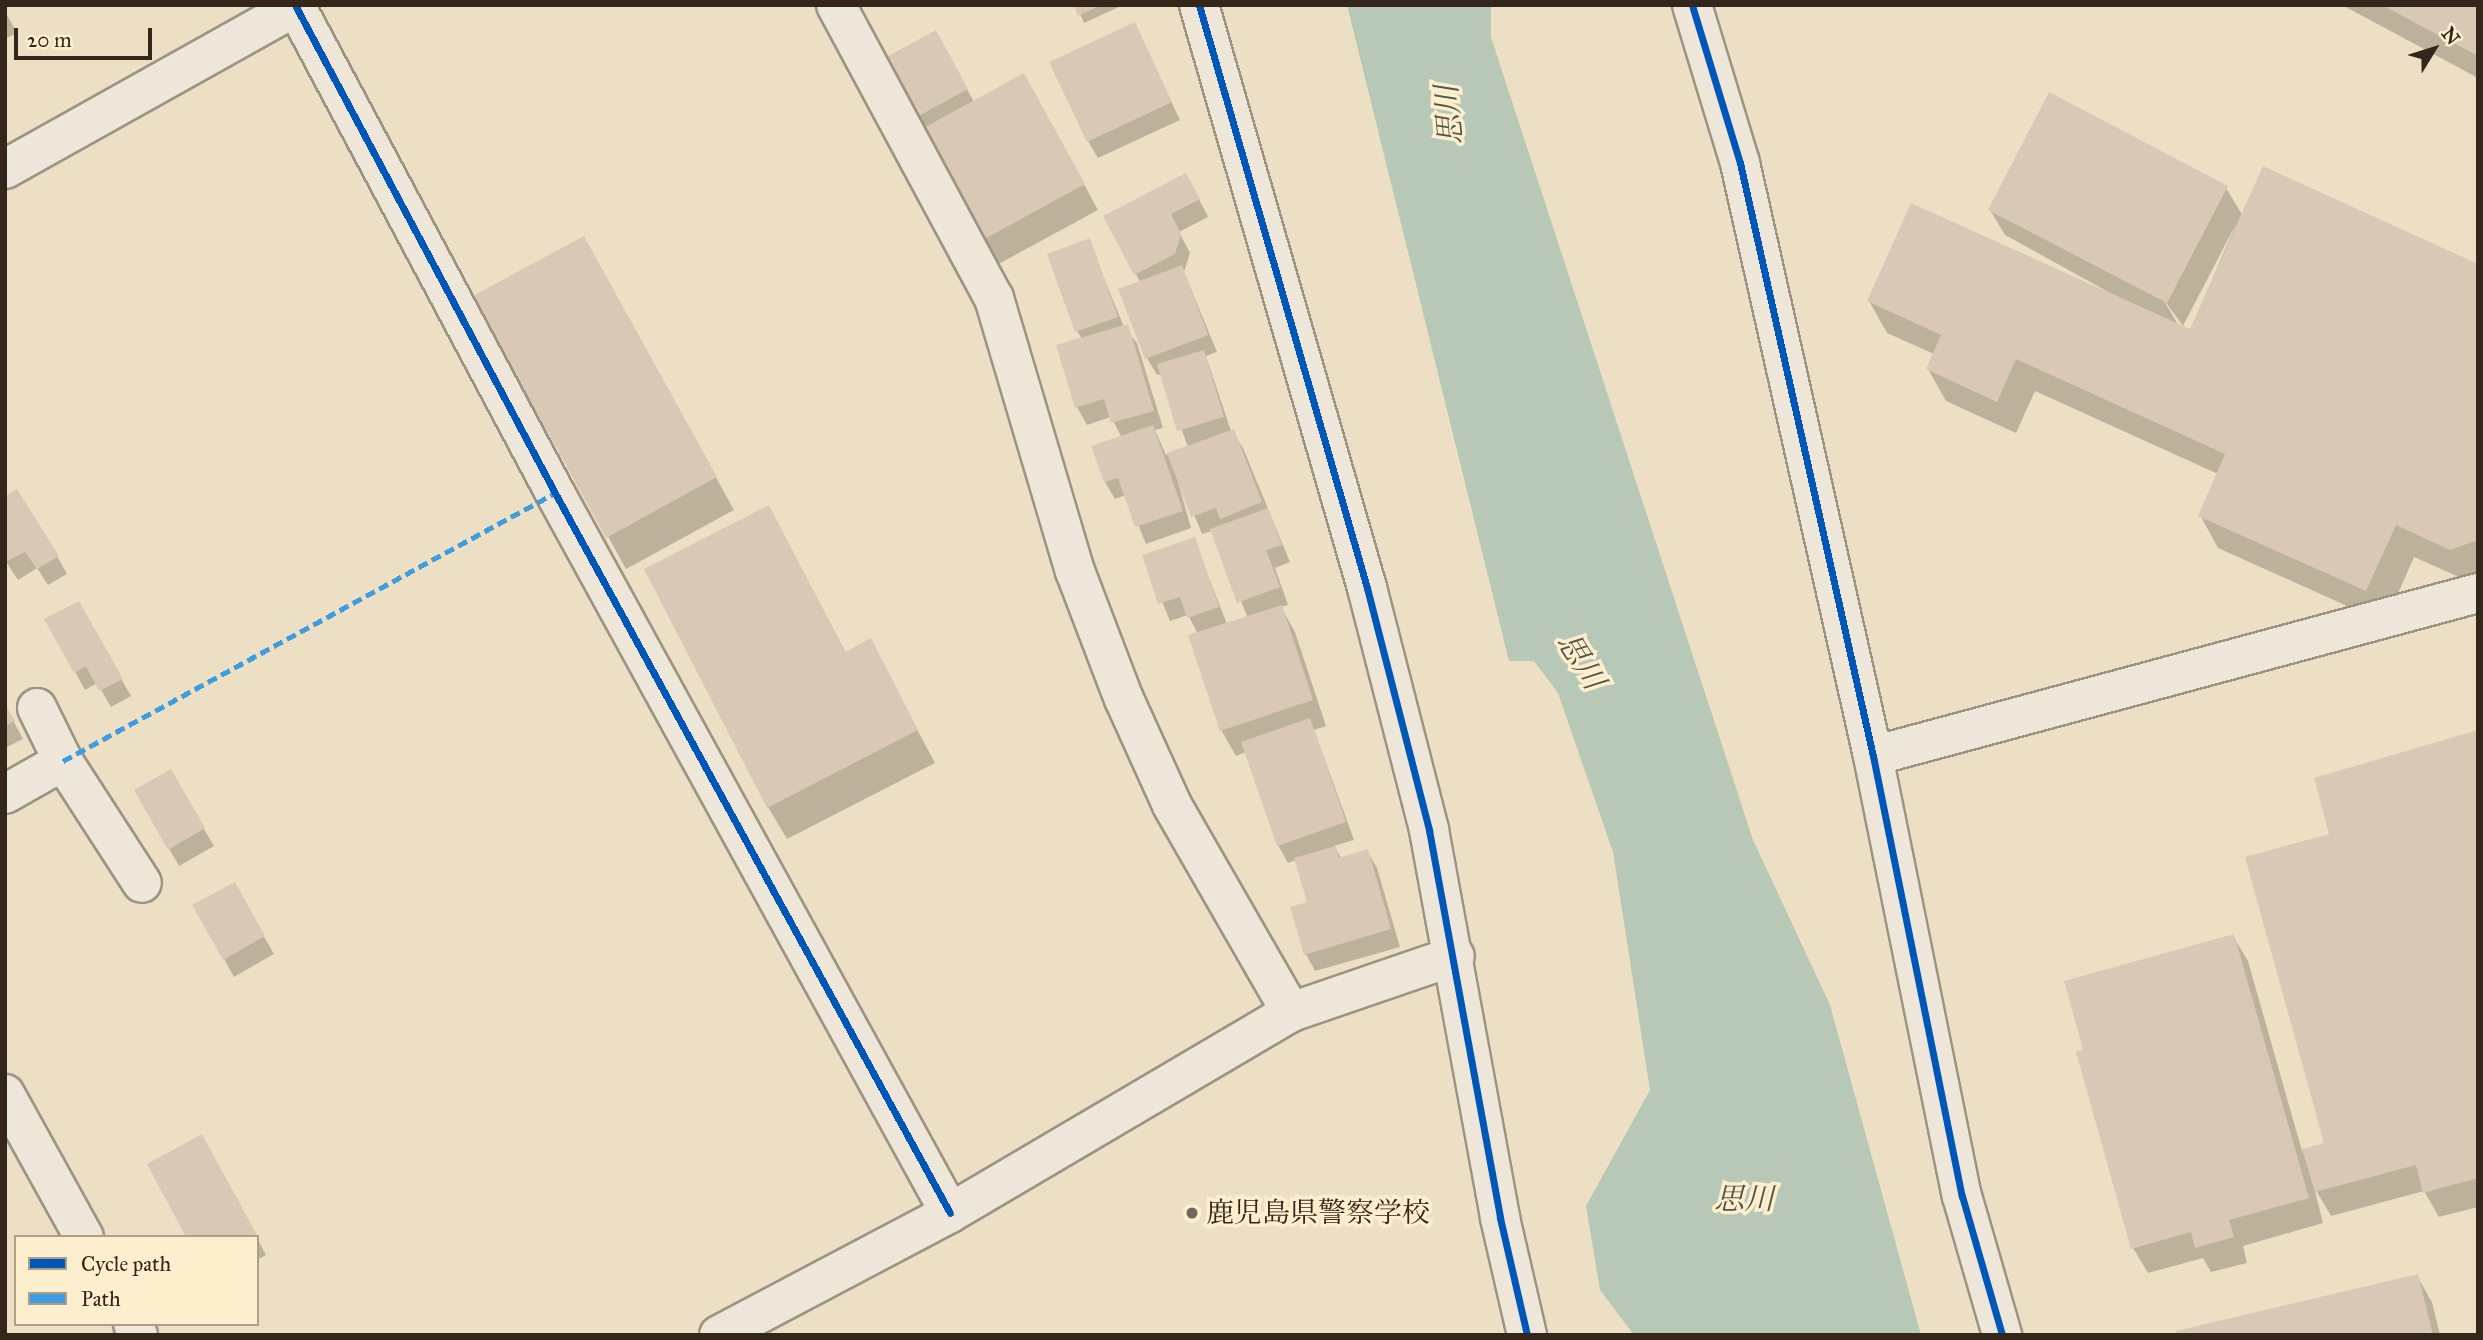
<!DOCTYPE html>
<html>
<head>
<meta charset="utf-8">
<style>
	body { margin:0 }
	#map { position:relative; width:2483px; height:1340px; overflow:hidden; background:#ecdfc4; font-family:"IM FELL Great Primer","Noto Serif JP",serif }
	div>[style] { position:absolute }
	.water>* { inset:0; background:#b7c8b7 }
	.shadow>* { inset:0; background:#0003 }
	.building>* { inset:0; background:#d9c8b6 }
	.roads { filter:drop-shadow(2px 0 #9c9383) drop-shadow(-2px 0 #9c9383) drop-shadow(0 2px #9c9383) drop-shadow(0 -2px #9c9383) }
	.minor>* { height:38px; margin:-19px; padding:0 19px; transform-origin:19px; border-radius:19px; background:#eee7d9 }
	.quiet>* { height:5px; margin-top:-2.5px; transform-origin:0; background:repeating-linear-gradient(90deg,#3e9cdf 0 10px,transparent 0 15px) }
	.cycleway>* { height:7px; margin:-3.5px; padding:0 3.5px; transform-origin:3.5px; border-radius:3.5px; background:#0057b8 }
	.dots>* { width:19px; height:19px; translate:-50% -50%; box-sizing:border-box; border:4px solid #fdeece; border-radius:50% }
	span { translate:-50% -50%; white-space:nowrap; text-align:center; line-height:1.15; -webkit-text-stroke:7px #fdeece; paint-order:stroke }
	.poi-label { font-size:28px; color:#35261c }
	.left { translate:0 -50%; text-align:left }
	.water-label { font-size:30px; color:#555449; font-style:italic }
	.frame { position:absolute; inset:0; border:7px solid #35261c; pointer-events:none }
	.legend { position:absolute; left:14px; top:1235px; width:245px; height:91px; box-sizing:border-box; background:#fdeece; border:2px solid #ad9e87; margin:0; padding:9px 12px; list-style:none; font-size:21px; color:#35261c }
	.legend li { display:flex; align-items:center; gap:14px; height:35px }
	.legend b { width:35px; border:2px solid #ad9e87 }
	.north { position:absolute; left:2399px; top:14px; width:70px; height:70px; -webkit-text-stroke:5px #fdeece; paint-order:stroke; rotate:52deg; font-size:19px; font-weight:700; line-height:28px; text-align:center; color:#35261c }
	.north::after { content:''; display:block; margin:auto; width:24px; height:32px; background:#35261c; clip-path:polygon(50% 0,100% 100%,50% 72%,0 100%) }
	.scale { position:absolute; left:14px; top:28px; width:138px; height:32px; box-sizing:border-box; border:4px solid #35261c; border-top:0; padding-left:9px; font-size:21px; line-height:24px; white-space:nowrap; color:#35261c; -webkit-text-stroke:5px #fdeece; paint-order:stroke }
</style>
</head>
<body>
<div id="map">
	<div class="water">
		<div style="clip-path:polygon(1347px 5px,1491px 5px,1491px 37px,1753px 840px,1830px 1005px,1921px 1335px,1634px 1335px,1600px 1290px,1586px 1206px,1650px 1090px,1613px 852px,1558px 693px,1534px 661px,1509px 661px)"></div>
	</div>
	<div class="shadow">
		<div style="clip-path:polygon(1076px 5px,1121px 5px,1121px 6px,1084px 23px)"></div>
		<div style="clip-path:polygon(2342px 5px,2478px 5px,2478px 78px)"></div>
		<div style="clip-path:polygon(5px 11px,17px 33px,5px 39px)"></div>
		<div style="clip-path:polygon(1134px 24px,1180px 120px,1098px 158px,1088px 141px)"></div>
		<div style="clip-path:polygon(936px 33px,974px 102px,1038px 100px,1098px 210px,995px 266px,914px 118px)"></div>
		<div style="clip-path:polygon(evenodd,2226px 188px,2243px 216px,2478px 266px,2478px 579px,2470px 582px,2414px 557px,2385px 623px,2218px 548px,2200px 515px,2218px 474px,2035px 391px,2016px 433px,1946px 401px,1928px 369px,1934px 354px,1887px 333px,1869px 301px,2132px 305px,2005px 235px,1990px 210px,2226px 188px,2236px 224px,2190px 331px,2179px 326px,2161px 296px,2183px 326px,2236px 224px)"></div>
		<div style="clip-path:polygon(1196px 193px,1208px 217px,1179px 232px,1190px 253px,1184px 272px,1217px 352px,1206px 356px,1231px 431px,1243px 448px,1290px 562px,1275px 568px,1288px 605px,1281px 607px,1295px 632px,1326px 726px,1314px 730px,1354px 840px,1334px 846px,1342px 859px,1367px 851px,1377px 868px,1400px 947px,1315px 971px,1306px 954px,1309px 903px,1296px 860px,1288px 863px,1278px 845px,1246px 752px,1236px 756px,1221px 730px,1198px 634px,1188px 615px,1170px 621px,1144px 556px,1194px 540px,1227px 624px,1248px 618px,1212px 531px,1202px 534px,1173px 464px,1191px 528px,1146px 544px,1126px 495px,1115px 499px,1105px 482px,1093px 447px,1122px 438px,1111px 417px,1087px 425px,1077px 407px,1082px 339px,1077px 331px,1089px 241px,1124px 327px,1137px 343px,1163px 428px,1155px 430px,1166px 455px,1188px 447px,1161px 374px,1157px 375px,1147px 358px,1140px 282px,1106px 217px)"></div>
		<div style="clip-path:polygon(602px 270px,734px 510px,626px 569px,476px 297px)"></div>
		<div style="clip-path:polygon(5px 498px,57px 556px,67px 574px,48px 585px,37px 568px,18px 580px,5px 560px)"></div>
		<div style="clip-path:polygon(769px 507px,846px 653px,870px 641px,935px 763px,787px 839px,768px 807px)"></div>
		<div style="clip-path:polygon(78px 603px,131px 696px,111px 707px,97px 683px,85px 690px,47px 620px)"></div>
		<div style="clip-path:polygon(5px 705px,23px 739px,5px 748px)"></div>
		<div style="clip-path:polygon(2478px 731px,2478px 1207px,2439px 1217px,2424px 1191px,2331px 1216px,2314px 1187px,2323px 1223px,2243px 1246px,2247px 1263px,2211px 1272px,2203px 1258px,2148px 1273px,2133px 1248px,2233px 936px,2248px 961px,2302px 1151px,2326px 1144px,2332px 836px)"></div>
		<div style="clip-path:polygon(170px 772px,214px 846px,179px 866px,136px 791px)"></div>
		<div style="clip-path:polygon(234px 885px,274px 954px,234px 977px,195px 906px)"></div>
		<div style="clip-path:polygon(257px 1238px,266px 1255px,257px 1260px)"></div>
		<div style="clip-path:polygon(2417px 1276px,2432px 1302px,2440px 1335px,2179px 1335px)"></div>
	</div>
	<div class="building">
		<div style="clip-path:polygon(1074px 5px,1101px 5px,1078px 16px)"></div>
		<div style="clip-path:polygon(2382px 5px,2478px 5px,2478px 56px)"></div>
		<div style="clip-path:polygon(1135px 22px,1172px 102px,1087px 142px,1049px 62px)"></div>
		<div style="clip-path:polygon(936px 30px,968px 89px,913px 119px,881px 60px)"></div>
		<div style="clip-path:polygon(1024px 73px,1085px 184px,979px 242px,918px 131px)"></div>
		<div style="clip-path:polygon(2049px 92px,2228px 186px,2167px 303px,1988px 210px)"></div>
		<div style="clip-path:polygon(2263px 166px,2478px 264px,2478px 540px,2450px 550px,2396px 525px,2366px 591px,2198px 516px,2225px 454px,2016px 359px,1997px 402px,1926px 369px,1941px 335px,1867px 301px,1911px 203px,2190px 329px)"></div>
		<div style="clip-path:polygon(1186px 173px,1200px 199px,1171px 214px,1181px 234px,1175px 254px,1134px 275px,1103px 216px)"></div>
		<div style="clip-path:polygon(584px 236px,717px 477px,606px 538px,473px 296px)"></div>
		<div style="clip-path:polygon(1090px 238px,1118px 317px,1075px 332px,1047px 254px)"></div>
		<div style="clip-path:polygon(1182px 265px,1208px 335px,1145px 359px,1118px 289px)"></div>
		<div style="clip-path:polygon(1128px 324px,1154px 411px,1111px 423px,1104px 399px,1075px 408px,1056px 345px)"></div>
		<div style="clip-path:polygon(1204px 350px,1224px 417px,1177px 431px,1157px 364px)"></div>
		<div style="clip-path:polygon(1153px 425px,1183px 511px,1135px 527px,1118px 478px,1104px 482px,1091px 446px)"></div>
		<div style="clip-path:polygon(1234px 429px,1262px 502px,1220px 519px,1216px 508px,1191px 517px,1167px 453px)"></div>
		<div style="clip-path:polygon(17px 489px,59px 556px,37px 569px,25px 552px,5px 562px,5px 496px)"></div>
		<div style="clip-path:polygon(769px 505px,845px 652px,871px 638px,918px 730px,767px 808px,644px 569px)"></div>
		<div style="clip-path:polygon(1268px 508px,1282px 545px,1266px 550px,1280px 587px,1237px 603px,1210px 529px)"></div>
		<div style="clip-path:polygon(1195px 537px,1219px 607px,1187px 618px,1180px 597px,1158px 604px,1142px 555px)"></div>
		<div style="clip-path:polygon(79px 601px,123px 679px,99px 691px,86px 666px,74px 673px,44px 619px)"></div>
		<div style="clip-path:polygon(1282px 605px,1313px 700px,1220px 731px,1188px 635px)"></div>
		<div style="clip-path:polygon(5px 703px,15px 721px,5px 726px)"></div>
		<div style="clip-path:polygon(1310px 718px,1346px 822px,1277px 846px,1241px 742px)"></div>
		<div style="clip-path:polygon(2478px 730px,2478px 1178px,2423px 1193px,2416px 1165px,2315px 1192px,2302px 1149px,2324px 1143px,2245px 857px,2329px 834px,2314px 778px)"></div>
		<div style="clip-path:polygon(171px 769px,205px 828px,168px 850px,134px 790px)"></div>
		<div style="clip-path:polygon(1336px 846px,1339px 858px,1368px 849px,1391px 929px,1304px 955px,1290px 907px,1307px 902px,1294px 858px)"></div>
		<div style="clip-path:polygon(235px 882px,265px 936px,223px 960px,192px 905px)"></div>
		<div style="clip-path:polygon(2234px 934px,2309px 1198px,2229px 1220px,2234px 1237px,2195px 1248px,2191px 1232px,2131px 1249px,2076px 1052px,2083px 1049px,2064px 981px)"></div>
		<div style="clip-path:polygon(202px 1134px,258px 1237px,186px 1237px,147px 1164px)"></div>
		<div style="clip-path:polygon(2418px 1274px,2433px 1335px,2177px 1335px,2176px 1331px)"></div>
	</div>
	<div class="roads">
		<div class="minor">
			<div style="left:295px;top:5px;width:553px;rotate:61.95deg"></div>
			<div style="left:555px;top:493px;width:821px;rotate:61.25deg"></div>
			<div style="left:836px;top:5px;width:333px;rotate:61.7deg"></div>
			<div style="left:994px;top:298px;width:285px;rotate:73.5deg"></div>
			<div style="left:1075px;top:571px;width:137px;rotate:69.1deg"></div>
			<div style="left:1124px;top:699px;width:116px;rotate:65.6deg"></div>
			<div style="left:1172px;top:805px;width:239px;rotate:60.1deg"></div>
			<div style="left:1199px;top:5px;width:607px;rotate:73.92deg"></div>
			<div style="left:1367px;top:588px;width:250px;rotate:75.6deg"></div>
			<div style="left:1429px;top:830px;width:394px;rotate:79.6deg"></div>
			<div style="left:1500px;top:1218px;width:120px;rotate:77deg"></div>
			<div style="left:1692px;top:5px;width:165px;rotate:73.1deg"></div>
			<div style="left:1740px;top:163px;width:608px;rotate:77.36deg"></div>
			<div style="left:1873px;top:756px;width:449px;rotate:78.6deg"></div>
			<div style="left:1962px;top:1196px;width:145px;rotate:73.9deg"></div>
			<div style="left:5px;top:169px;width:336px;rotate:-29.2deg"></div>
			<div style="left:37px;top:708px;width:59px;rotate:63.9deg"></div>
			<div style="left:63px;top:761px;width:145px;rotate:57.1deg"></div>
			<div style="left:1873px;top:756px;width:627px;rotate:-15.08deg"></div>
			<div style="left:5px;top:794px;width:67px;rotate:-29.6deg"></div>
			<div style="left:5px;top:1094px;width:163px;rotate:61.1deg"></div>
			<div style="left:133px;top:1324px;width:12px;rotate:66deg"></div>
			<div style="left:719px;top:1335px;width:261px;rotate:-27.8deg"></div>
			<div style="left:950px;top:1213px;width:396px;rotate:-30.5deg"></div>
			<div style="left:1291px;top:1012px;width:173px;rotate:-18.9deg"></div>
		</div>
	</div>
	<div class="quiet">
		<div style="left:63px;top:761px;width:560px;rotate:-28.58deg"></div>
	</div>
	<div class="cycleway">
		<div style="left:295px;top:5px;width:553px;rotate:61.95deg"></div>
		<div style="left:555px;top:493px;width:821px;rotate:61.25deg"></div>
		<div style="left:1199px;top:5px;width:607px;rotate:73.92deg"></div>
		<div style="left:1367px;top:588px;width:250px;rotate:75.6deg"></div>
		<div style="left:1429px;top:830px;width:394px;rotate:79.6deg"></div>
		<div style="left:1500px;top:1218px;width:120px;rotate:77deg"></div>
		<div style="left:1692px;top:5px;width:165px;rotate:73.1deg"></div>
		<div style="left:1740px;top:163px;width:608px;rotate:77.36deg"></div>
		<div style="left:1873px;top:756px;width:449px;rotate:78.6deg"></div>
		<div style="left:1962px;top:1196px;width:145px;rotate:73.9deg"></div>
	</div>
	<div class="dots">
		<div style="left:1192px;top:1213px;background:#756757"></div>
	</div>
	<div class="poi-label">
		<span class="left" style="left:1206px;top:1213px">鹿児島県警察学校</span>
	</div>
	<div class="water-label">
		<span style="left:1449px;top:115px;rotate:-95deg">思川</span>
		<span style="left:1581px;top:661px;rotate:58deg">思川</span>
		<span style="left:1744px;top:1199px">思川</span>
	</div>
	<div class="frame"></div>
	<ul class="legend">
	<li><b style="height:9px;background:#0057b8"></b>Cycle path</li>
	<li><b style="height:9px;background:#3e9cdf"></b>Path</li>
	</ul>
	<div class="north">N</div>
	<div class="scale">20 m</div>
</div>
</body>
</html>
